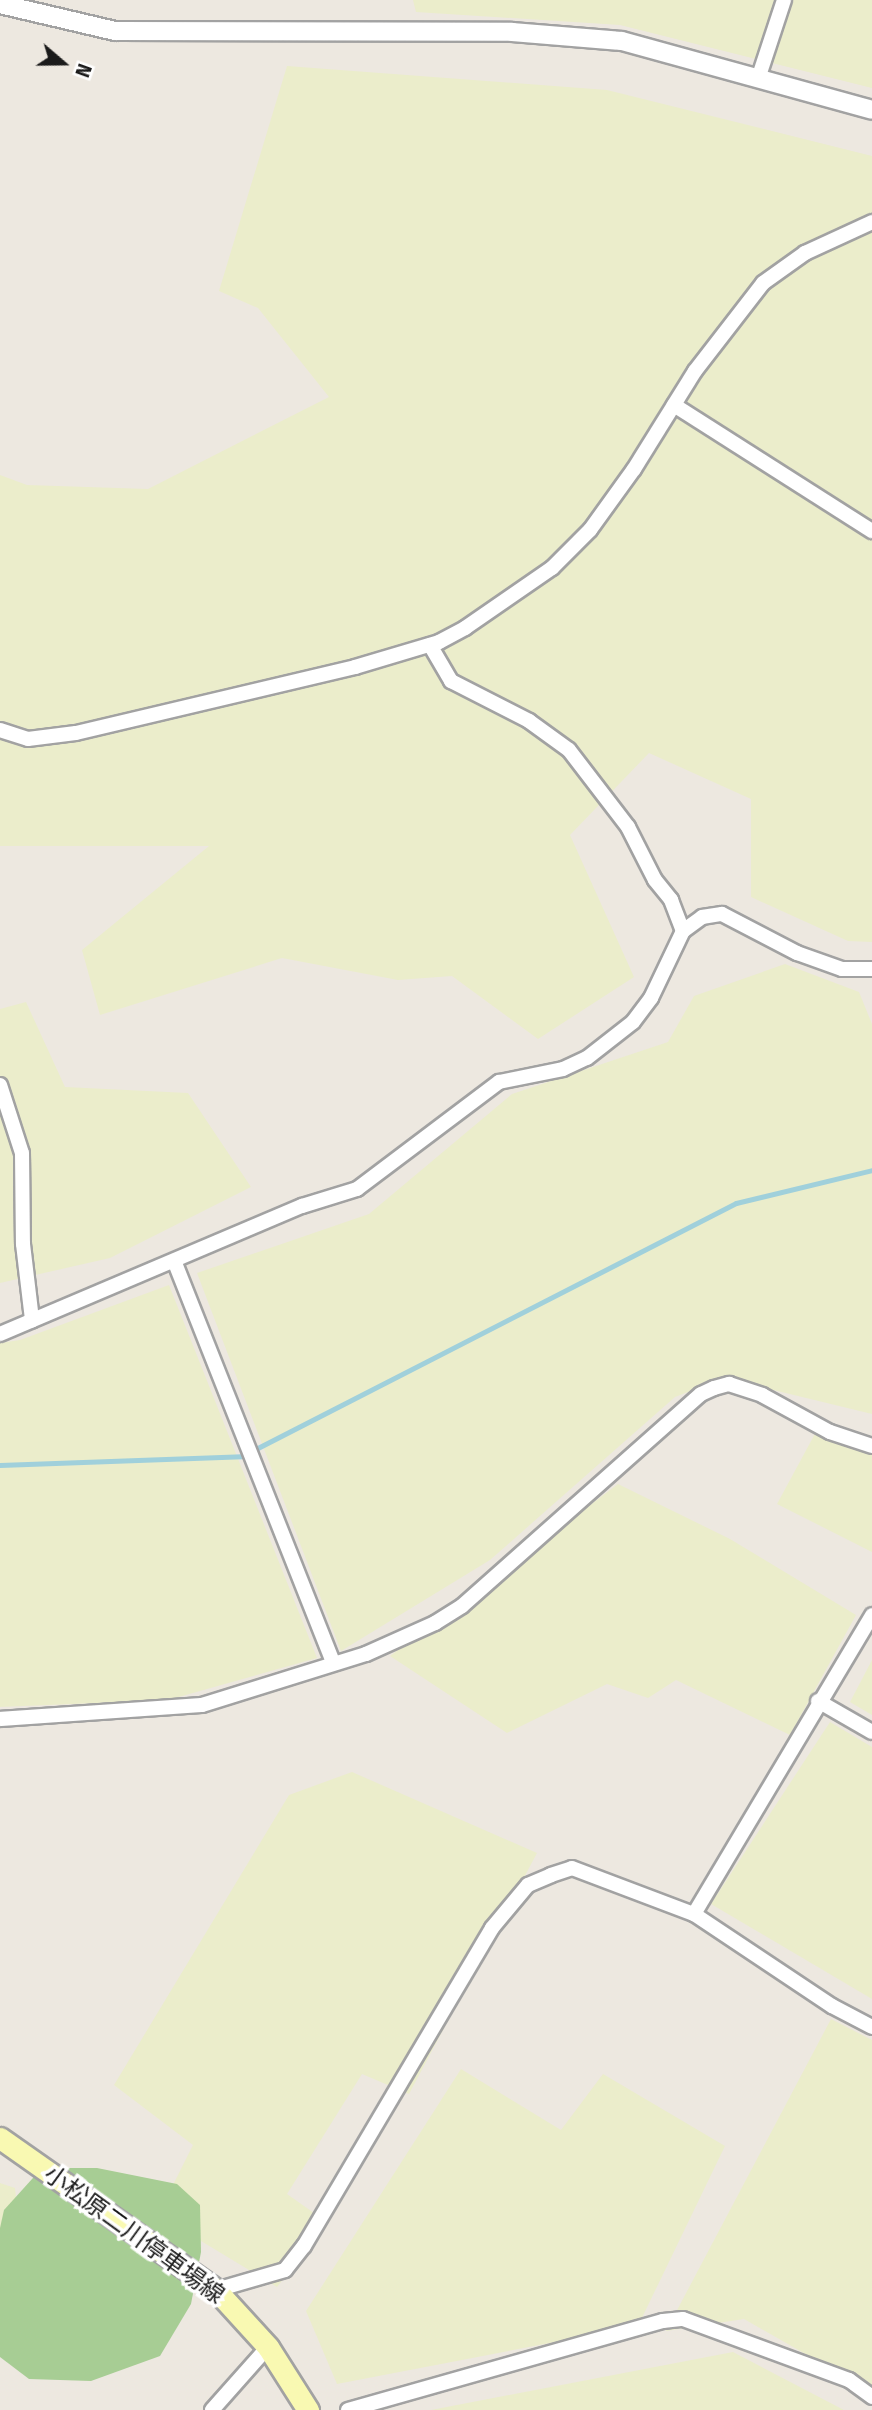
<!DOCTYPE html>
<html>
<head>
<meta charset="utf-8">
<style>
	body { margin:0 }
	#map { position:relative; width:872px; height:2410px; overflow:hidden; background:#ede8e0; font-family:"Fira Sans","Noto Sans JP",sans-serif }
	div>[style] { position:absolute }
	.farmland>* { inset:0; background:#ebedcb }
	.forest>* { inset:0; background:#a7cd94 }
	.stream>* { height:5px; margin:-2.5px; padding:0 2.5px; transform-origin:2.5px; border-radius:2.5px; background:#a0d0db }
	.roads { filter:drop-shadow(2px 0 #a2a2a2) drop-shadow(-2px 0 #a2a2a2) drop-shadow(0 2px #a2a2a2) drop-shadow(0 -2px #a2a2a2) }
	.minor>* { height:14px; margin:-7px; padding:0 7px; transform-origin:7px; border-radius:7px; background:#fff }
	.tertiary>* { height:18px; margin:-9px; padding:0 9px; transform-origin:9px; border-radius:9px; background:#fff }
	.secondary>* { height:21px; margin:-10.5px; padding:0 10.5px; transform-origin:10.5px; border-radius:10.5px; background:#f9f9b2 }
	span { translate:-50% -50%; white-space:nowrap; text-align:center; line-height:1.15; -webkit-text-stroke:7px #fff; paint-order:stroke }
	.street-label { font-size:24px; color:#1b1b1b }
	.north { position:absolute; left:28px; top:28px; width:70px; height:70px; -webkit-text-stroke:5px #fff; paint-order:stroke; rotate:110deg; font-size:19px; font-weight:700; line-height:28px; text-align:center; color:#1b1b1b }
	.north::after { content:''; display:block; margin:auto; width:24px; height:32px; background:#1b1b1b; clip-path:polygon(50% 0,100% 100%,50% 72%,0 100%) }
</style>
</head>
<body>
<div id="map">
	<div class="farmland">
		<div style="clip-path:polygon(413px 0,872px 0,872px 88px,620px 25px,416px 12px)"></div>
		<div style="clip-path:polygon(287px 66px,607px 90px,872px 156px,872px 942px,848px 941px,751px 897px,751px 799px,649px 753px,570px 835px,634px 977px,538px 1039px,452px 976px,398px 980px,282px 958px,100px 1015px,82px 950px,209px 846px,0 846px,0 475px,27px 485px,148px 489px,329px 397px,258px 308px,219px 291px)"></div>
		<div style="clip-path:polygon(785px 964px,859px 992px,872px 1024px,872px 1414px,724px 1378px,675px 1397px,490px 1560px,341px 1651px,197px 1273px,369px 1214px,512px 1094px,668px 1042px,694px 996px)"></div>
		<div style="clip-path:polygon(26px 1002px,65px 1087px,188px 1093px,251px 1187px,110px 1258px,0 1283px,0 1009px)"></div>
		<div style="clip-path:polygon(169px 1285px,317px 1658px,168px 1700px,0 1707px,0 1343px,20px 1340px)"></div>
		<div style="clip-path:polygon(817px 1430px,872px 1454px,872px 1552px,777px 1504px)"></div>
		<div style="clip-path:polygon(618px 1484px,730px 1539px,856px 1615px,790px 1735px,676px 1680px,648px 1698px,607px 1684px,507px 1733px,390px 1656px)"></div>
		<div style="clip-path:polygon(872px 1660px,872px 1715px,850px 1702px)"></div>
		<div style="clip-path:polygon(830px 1722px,872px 1747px,872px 1999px,711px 1904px)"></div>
		<div style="clip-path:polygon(352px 1772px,537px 1853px,409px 2094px,362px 2074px,287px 2194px,328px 2223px,277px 2287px,158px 2215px,193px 2145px,114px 2085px,289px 1795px)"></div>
		<div style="clip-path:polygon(831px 2019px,872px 2040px,872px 2392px,744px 2319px,666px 2331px)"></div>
		<div style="clip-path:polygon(461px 2069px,561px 2130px,603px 2074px,725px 2146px,638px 2326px,337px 2384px,306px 2311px)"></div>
		<div style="clip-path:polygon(0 2183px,15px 2188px,19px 2225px,0 2281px)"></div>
		<div style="clip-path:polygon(733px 2352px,844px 2410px,431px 2410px)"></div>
	</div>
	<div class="forest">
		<div style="clip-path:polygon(42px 2168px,97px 2168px,177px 2184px,200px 2205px,201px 2252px,191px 2304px,160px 2356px,91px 2381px,29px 2379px,0 2357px,0 2228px,4px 2210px)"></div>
	</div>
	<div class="stream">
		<div style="left:0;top:1465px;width:242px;rotate:-2.1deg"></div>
		<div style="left:242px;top:1456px;width:555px;rotate:-27.12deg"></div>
		<div style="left:736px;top:1203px;width:140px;rotate:-13.6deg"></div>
	</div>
	<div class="roads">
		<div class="minor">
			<div style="left:759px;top:76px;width:80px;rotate:-71.8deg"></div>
			<div style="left:674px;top:405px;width:235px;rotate:32.5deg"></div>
			<div style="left:430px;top:645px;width:42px;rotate:59.7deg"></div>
			<div style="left:451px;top:681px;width:88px;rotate:27.1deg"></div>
			<div style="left:529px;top:721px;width:49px;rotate:35.9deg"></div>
			<div style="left:569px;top:750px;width:97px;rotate:52.5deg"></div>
			<div style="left:628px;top:827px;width:59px;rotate:63deg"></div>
			<div style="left:655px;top:880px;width:26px;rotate:51deg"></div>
			<div style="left:671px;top:900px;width:33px;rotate:69deg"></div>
			<div style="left:0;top:730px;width:29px;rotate:18deg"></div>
			<div style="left:28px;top:739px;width:48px;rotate:-7.1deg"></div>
			<div style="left:76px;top:733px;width:287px;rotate:-13.3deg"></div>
			<div style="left:355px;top:667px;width:88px;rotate:-16.6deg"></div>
			<div style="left:439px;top:642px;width:30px;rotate:-28deg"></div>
			<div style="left:465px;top:628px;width:106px;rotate:-34.6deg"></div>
			<div style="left:552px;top:568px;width:54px;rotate:-45deg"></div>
			<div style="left:590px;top:530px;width:75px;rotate:-54.2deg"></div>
			<div style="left:634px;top:469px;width:115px;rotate:-58.1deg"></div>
			<div style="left:695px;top:371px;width:111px;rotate:-52.3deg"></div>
			<div style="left:763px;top:283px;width:52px;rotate:-35.5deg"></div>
			<div style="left:805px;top:253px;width:74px;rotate:-24.8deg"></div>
			<div style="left:0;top:1085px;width:71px;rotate:72.1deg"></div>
			<div style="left:22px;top:1153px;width:91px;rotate:89.4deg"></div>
			<div style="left:23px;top:1244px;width:77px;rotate:83.2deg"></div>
			<div style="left:175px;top:1263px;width:430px;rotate:68.4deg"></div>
			<div style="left:0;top:1334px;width:328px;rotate:-23deg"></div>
			<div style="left:302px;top:1206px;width:58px;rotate:-17.2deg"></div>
			<div style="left:357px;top:1189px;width:178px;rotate:-37deg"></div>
			<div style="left:499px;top:1082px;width:65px;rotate:-11.5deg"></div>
			<div style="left:563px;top:1069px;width:26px;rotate:-25deg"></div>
			<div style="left:587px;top:1058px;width:58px;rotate:-38deg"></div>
			<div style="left:633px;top:1022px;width:30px;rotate:-53deg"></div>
			<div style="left:651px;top:998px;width:74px;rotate:-64.5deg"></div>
			<div style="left:683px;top:931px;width:24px;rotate:-36deg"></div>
			<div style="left:702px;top:917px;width:20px;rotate:-9deg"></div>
			<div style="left:722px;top:914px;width:85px;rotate:27.5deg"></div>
			<div style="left:797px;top:953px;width:48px;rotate:19.6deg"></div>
			<div style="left:842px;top:969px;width:30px"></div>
			<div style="left:818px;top:1701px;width:62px;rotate:29.9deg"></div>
			<div style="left:0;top:1719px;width:202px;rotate:-4deg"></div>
			<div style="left:202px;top:1705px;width:172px;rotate:-17.3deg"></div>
			<div style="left:366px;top:1654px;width:76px;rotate:-24.2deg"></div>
			<div style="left:435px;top:1623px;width:32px;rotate:-32deg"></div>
			<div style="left:462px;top:1606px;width:319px;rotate:-41.6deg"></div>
			<div style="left:701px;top:1394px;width:14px;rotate:-25deg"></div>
			<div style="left:714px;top:1388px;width:16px;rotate:-15deg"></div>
			<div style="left:729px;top:1384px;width:35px;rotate:18deg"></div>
			<div style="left:762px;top:1395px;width:77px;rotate:28.6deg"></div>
			<div style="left:830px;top:1432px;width:44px;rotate:18.4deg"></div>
			<div style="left:694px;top:1914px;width:348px;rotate:-59.2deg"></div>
			<div style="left:216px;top:2290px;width:72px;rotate:-16.2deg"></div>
			<div style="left:285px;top:2270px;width:31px;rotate:-52deg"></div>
			<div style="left:304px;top:2246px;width:369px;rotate:-59.4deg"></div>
			<div style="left:492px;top:1928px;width:56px;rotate:-50.1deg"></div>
			<div style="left:528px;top:1885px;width:25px;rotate:-23deg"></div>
			<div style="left:551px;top:1875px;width:22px;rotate:-18deg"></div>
			<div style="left:572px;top:1868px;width:130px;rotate:20.7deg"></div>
			<div style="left:694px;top:1914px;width:166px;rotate:33.7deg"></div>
			<div style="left:832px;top:2006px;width:45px;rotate:27.7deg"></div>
			<div style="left:212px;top:2410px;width:84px;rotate:-48.4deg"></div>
			<div style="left:348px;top:2410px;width:327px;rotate:-15.8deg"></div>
			<div style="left:663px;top:2321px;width:20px;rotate:-6deg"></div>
			<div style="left:683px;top:2319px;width:177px;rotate:20.2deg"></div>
			<div style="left:849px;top:2380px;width:29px;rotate:36deg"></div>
		</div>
		<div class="tertiary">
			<div style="left:0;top:4px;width:118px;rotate:13.2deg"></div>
			<div style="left:115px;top:31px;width:397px;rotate:0.1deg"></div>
			<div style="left:512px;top:32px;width:110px;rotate:4.7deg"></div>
			<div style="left:622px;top:41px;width:259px;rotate:15.4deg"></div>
		</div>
		<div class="secondary">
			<div style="left:0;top:2138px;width:264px;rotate:35.1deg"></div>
			<div style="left:216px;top:2290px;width:77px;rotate:47.6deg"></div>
			<div style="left:268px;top:2347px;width:75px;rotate:57.6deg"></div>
		</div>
	</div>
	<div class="street-label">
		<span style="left:134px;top:2235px;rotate:36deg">小松原二川停車場線</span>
	</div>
	<div class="north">N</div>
</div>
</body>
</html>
